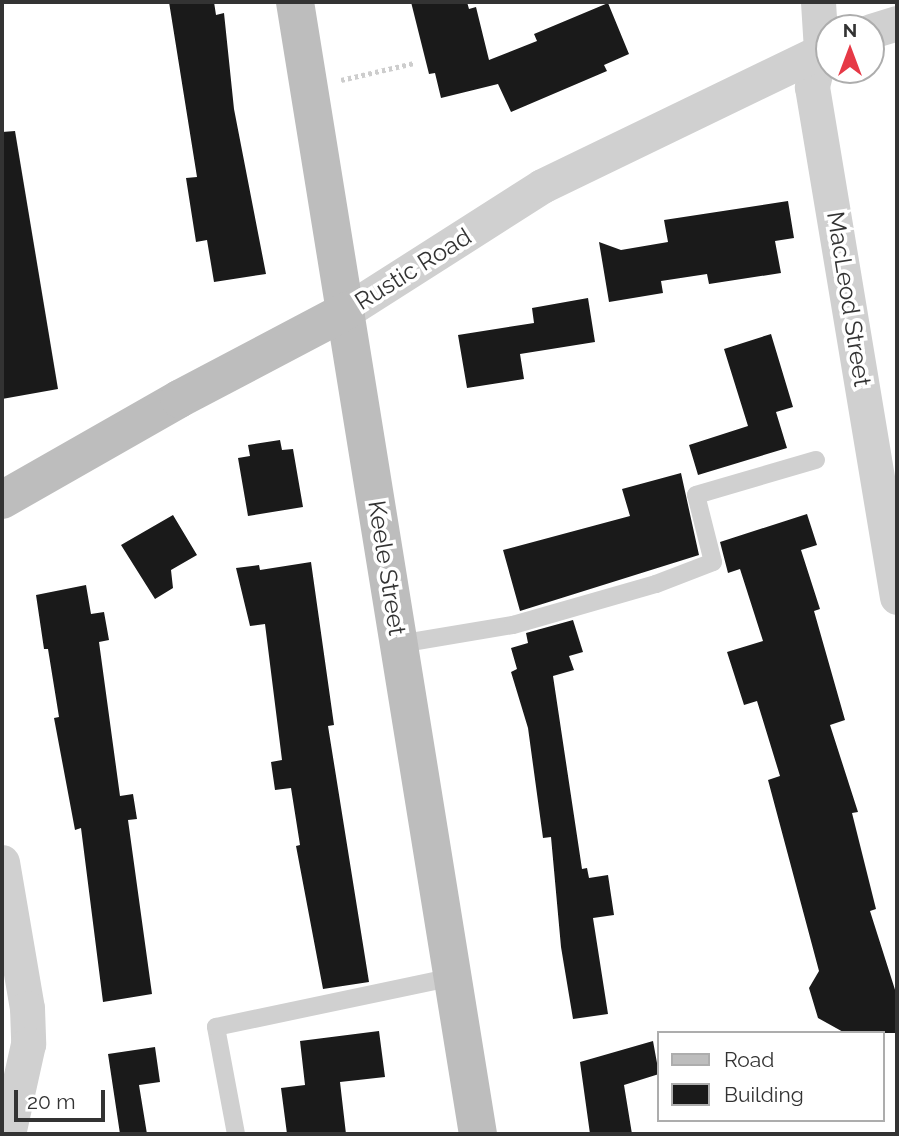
<!DOCTYPE html>
<html>
<head>
<meta charset="utf-8">
<style>
	body { margin:0 }
	#map { position:relative; width:899px; height:1136px; overflow:hidden; background:#fff; font-family:Raleway,sans-serif }
	div>[style] { position:absolute }
	.building>* { inset:0; background:#1a1a1a }
	.path>* { height:4.5px; margin-top:-2.25px; transform-origin:0; background:repeating-linear-gradient(90deg,#cdcdcd 0 3.5px,transparent 0 7px) }
	.lane>* { height:18px; margin:-9px; padding:0 9px; transform-origin:9px; border-radius:9px; background:#d0d0d0 }
	.street>* { height:35px; margin:-17.5px; padding:0 17.5px; transform-origin:17.5px; border-radius:17.5px; background:#d0d0d0 }
	.secondary>* { height:38px; margin:-19px; padding:0 19px; transform-origin:19px; border-radius:19px; background:#bdbdbd }
	span { translate:-50% -50%; white-space:nowrap; text-align:center; line-height:1.15; -webkit-text-stroke:7px #fff; paint-order:stroke }
	.street-label { font-size:24px; color:#333 }
	.frame { position:absolute; inset:0; border:4px solid #333; pointer-events:none }
	.legend { position:absolute; left:657px; top:1031px; width:228px; height:91px; box-sizing:border-box; background:#fff; border:2px solid #adadad; margin:0; padding:9px 12px; list-style:none; font-size:21px; color:#333 }
	.legend li { display:flex; align-items:center; gap:14px; height:35px }
	.legend b { width:35px; border:2px solid #adadad }
	.north { position:absolute; left:815px; top:14px; width:70px; height:70px; box-sizing:border-box; background:#fff; border:2px solid #adadad; border-radius:50%; rotate:0deg; font-size:19px; font-weight:700; line-height:28px; text-align:center; color:#333 }
	.north::after { content:''; display:block; margin:auto; width:24px; height:32px; background:#e63946; clip-path:polygon(50% 0,100% 100%,50% 72%,0 100%) }
	.scale { position:absolute; left:14px; top:1090px; width:91px; height:32px; box-sizing:border-box; border:4px solid #333; border-top:0; padding-left:9px; font-size:21px; line-height:24px; white-space:nowrap; color:#333; -webkit-text-stroke:5px #fff; paint-order:stroke }
</style>
</head>
<body>
<div id="map">
	<div class="building">
		<div style="clip-path:polygon(169px 2px,214px 2px,216px 15px,224px 13px,234px 109px,266px 274px,214px 282px,207px 240px,196px 242px,186px 178px,197px 177px)"></div>
		<div style="clip-path:polygon(411px 2px,467px 2px,469px 9px,476px 7px,489px 60px,537px 41px,534px 34px,608px 3px,629px 54px,604px 65px,607px 71px,511px 112px,498px 84px,441px 98px,435px 73px,429px 74px)"></div>
		<div style="clip-path:polygon(15px 131px,58px 389px,2px 399px,2px 132px)"></div>
		<div style="clip-path:polygon(788px 201px,794px 238px,775px 241px,781px 273px,709px 284px,707px 274px,661px 281px,663px 293px,609px 302px,599px 242px,621px 250px,668px 242px,664px 220px)"></div>
		<div style="clip-path:polygon(588px 298px,595px 342px,520px 354px,524px 379px,467px 388px,458px 335px,534px 323px,532px 308px)"></div>
		<div style="clip-path:polygon(771px 334px,793px 407px,776px 412px,787px 448px,698px 475px,689px 445px,748px 426px,724px 349px)"></div>
		<div style="clip-path:polygon(280px 440px,282px 450px,293px 449px,303px 507px,248px 516px,238px 458px,250px 456px,248px 445px)"></div>
		<div style="clip-path:polygon(681px 473px,699px 555px,520px 611px,503px 550px,630px 516px,622px 489px)"></div>
		<div style="clip-path:polygon(807px 514px,817px 545px,801px 550px,820px 609px,814px 611px,845px 720px,830px 725px,858px 812px,852px 813px,876px 909px,870px 911px,897px 996px,897px 1033px,845px 1033px,818px 1018px,809px 988px,819px 971px,768px 780px,780px 776px,757px 701px,744px 705px,727px 652px,763px 641px,740px 569px,728px 573px,720px 542px)"></div>
		<div style="clip-path:polygon(173px 515px,197px 555px,171px 570px,173px 588px,155px 599px,121px 545px)"></div>
		<div style="clip-path:polygon(311px 562px,334px 725px,328px 726px,369px 982px,323px 989px,296px 846px,300px 845px,291px 788px,275px 790px,271px 762px,282px 760px,265px 624px,250px 626px,236px 568px,259px 565px,260px 570px)"></div>
		<div style="clip-path:polygon(86px 585px,91px 614px,104px 612px,109px 640px,99px 642px,120px 796px,133px 794px,137px 819px,128px 820px,152px 994px,103px 1002px,81px 828px,75px 830px,54px 718px,59px 717px,48px 649px,44px 649px,36px 595px)"></div>
		<div style="clip-path:polygon(573px 620px,583px 652px,569px 656px,574px 670px,553px 676px,582px 869px,587px 868px,589px 878px,608px 875px,614px 915px,593px 918px,608px 1014px,573px 1019px,561px 947px,551px 837px,543px 838px,528px 728px,511px 672px,517px 669px,511px 648px,528px 643px,526px 633px)"></div>
		<div style="clip-path:polygon(379px 1031px,385px 1077px,340px 1082px,346px 1134px,287px 1134px,281px 1088px,305px 1085px,300px 1041px)"></div>
		<div style="clip-path:polygon(653px 1041px,659px 1074px,624px 1085px,632px 1134px,590px 1134px,580px 1062px)"></div>
		<div style="clip-path:polygon(155px 1047px,160px 1082px,139px 1085px,147px 1134px,120px 1134px,108px 1054px)"></div>
	</div>
	<div class="path">
		<div style="left:341px;top:80px;width:75px;rotate:-13.1deg"></div>
	</div>
	<div class="lane">
		<div style="left:399px;top:644px;width:116px;rotate:-9.5deg"></div>
		<div style="left:513px;top:625px;width:149px;rotate:-16deg"></div>
		<div style="left:656px;top:584px;width:61px;rotate:-21.1deg"></div>
		<div style="left:713px;top:562px;width:69px;rotate:-104.2deg"></div>
		<div style="left:696px;top:495px;width:125px;rotate:-16.3deg"></div>
		<div style="left:236px;top:1134px;width:109px;rotate:-100.6deg"></div>
		<div style="left:216px;top:1027px;width:242px;rotate:-11.9deg"></div>
	</div>
	<div class="street">
		<div style="left:818px;top:2px;width:48px;rotate:86.4deg"></div>
		<div style="left:821px;top:50px;width:38px;rotate:104deg"></div>
		<div style="left:812px;top:87px;width:517px;rotate:80.54deg"></div>
		<div style="left:871px;top:31px;width:27px;rotate:-17deg"></div>
		<div style="left:346px;top:311px;width:232px;rotate:-32.5deg"></div>
		<div style="left:542px;top:186px;width:319px;rotate:-25.8deg"></div>
		<div style="left:2px;top:862px;width:148px;rotate:80.3deg"></div>
		<div style="left:27px;top:1008px;width:36px;rotate:88deg"></div>
		<div style="left:28px;top:1044px;width:92px;rotate:102.5deg"></div>
	</div>
	<div class="secondary">
		<div style="left:295px;top:2px;width:1147px;rotate:80.82deg"></div>
		<div style="left:2px;top:500px;width:204px;rotate:-29.7deg"></div>
		<div style="left:179px;top:399px;width:189px;rotate:-27.8deg"></div>
	</div>
	<div class="street-label">
		<span style="left:413px;top:269px;rotate:-32deg">Rustic Road</span>
		<span style="left:849px;top:299px;rotate:81deg">MacLeod Street</span>
		<span style="left:387px;top:568px;rotate:81deg">Keele Street</span>
	</div>
	<div class="frame"></div>
	<ul class="legend">
	<li><b style="height:9px;background:#bdbdbd"></b>Road</li>
	<li><b style="height:19px;background:#1a1a1a"></b>Building</li>
	</ul>
	<div class="north">N</div>
	<div class="scale">20 m</div>
</div>
</body>
</html>
